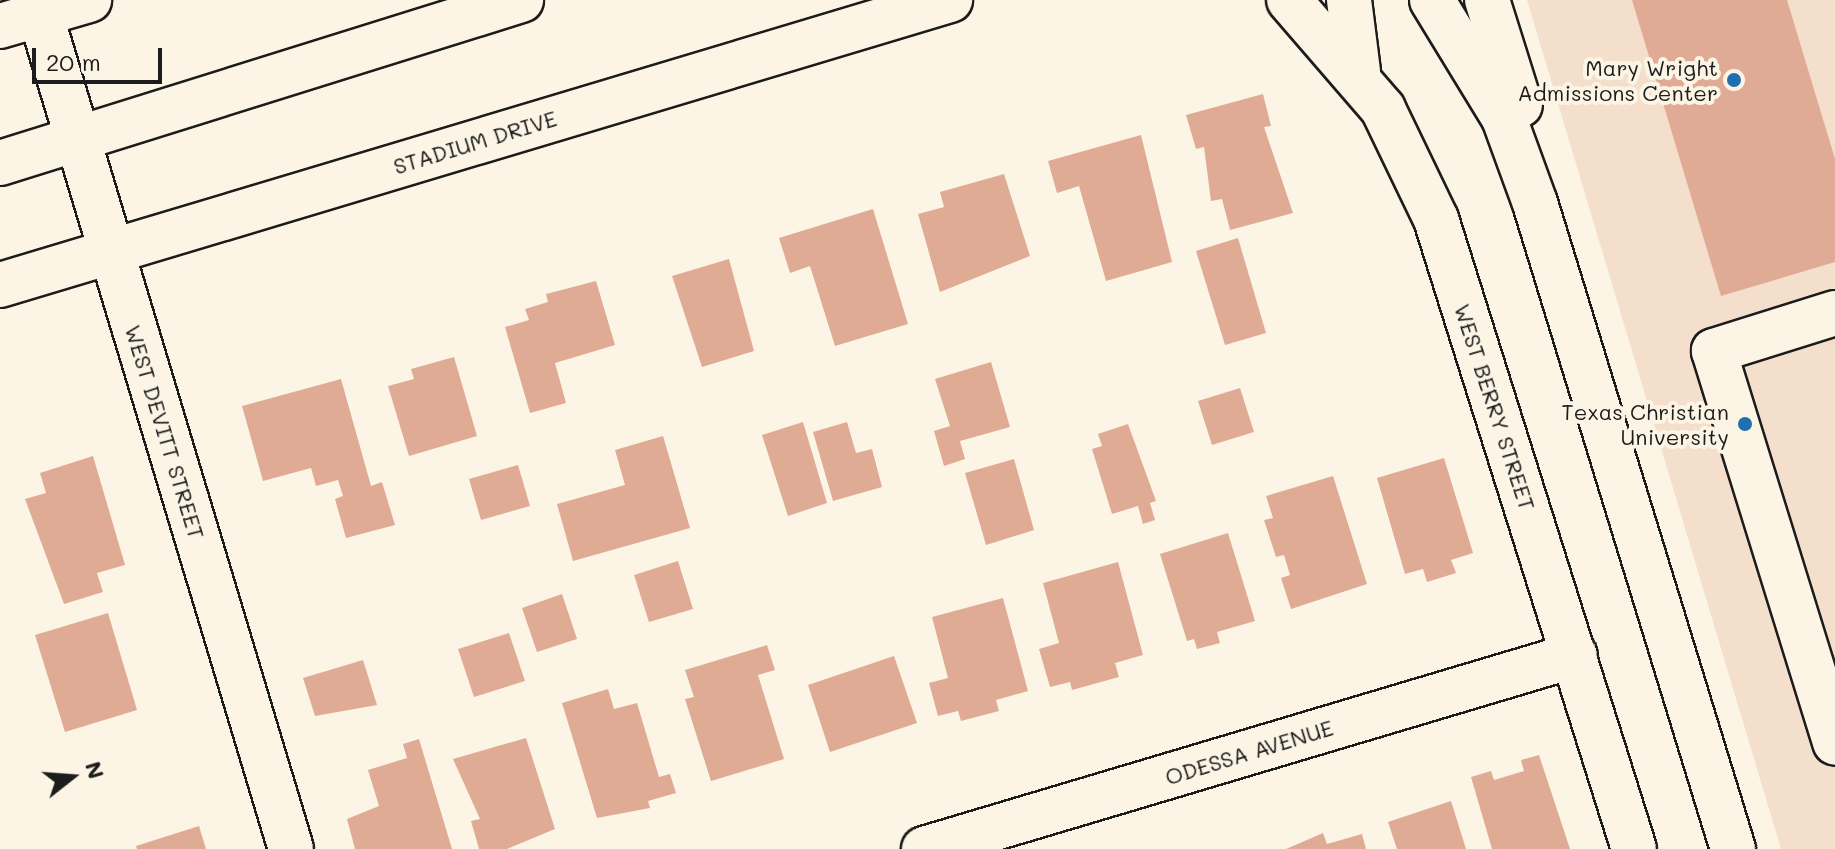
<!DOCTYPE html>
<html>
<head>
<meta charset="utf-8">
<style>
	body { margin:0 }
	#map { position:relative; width:1835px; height:849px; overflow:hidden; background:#fcf5e5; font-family:Mali,sans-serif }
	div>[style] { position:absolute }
	.built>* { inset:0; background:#f4dfcd }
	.building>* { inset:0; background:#e0ab94 }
	.roads { filter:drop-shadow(2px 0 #1c1c1c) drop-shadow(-2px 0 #1c1c1c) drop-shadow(0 2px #1c1c1c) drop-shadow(0 -2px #1c1c1c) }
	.minor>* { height:44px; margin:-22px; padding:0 22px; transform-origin:22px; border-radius:22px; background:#fcf5e5 }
	.major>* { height:44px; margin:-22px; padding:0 22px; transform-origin:22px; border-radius:22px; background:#fcf5e5 }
	.dots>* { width:22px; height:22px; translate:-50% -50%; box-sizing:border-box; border:4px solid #fcf5e5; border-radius:50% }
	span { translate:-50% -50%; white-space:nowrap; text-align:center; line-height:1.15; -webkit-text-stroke:8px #fcf5e5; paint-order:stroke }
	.poi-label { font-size:22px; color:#1c1c1c }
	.right { translate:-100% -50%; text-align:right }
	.street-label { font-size:22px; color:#1c1c1c }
	.north { position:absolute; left:32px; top:737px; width:80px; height:80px; -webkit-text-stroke:6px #fcf5e5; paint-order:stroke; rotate:73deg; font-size:22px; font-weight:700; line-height:32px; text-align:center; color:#1c1c1c }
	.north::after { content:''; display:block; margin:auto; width:28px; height:36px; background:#1c1c1c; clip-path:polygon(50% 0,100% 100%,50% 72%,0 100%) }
	.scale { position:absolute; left:32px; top:48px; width:130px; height:36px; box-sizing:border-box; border:4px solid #1c1c1c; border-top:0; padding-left:10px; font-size:24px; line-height:28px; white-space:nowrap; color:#1c1c1c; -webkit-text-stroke:6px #fcf5e5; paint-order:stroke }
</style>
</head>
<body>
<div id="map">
	<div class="built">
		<div style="clip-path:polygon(1527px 0,1835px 0,1835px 849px,1781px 849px)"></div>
	</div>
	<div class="building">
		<div style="clip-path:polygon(1632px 0,1787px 0,1835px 159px,1835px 262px,1721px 296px)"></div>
		<div style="clip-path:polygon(1263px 94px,1271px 126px,1264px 127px,1293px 213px,1230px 230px,1222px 199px,1211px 201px,1204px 147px,1196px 149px,1186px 115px)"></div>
		<div style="clip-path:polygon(1141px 135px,1172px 262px,1106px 281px,1079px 186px,1057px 193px,1048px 161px)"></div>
		<div style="clip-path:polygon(1004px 174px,1030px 256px,940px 292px,918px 214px,944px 207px,940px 192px)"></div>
		<div style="clip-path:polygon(873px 209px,908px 324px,835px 346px,810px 266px,790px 273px,779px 238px)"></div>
		<div style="clip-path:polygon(1238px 238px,1266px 333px,1225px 345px,1196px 251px)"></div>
		<div style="clip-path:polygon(729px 259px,754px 351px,702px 367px,672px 276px)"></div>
		<div style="clip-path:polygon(596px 281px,615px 345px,555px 363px,566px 403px,530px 413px,505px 327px,529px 320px,525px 309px,548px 302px,546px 294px)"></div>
		<div style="clip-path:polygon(454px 357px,477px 436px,409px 456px,388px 386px,414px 379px,411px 369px)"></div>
		<div style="clip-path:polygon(991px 362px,1010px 427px,960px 441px,965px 459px,944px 466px,934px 431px,950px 426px,935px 379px)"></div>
		<div style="clip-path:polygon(341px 379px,371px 486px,382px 482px,395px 525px,346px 538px,335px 499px,343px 496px,338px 480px,316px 486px,311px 468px,263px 481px,242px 406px)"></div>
		<div style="clip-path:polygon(1240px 388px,1254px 432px,1212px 445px,1198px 401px)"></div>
		<div style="clip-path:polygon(803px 422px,827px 503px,788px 516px,762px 435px)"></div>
		<div style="clip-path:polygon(847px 422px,856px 453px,872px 449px,882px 487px,833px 501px,813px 432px)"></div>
		<div style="clip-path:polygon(1128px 424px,1156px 501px,1150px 503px,1155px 520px,1143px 524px,1138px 506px,1112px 514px,1092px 449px,1102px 446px,1098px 434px)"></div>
		<div style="clip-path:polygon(663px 436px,690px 528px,573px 561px,557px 504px,625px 485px,615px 450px)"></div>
		<div style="clip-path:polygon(93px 456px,125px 565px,97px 573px,103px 592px,64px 604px,25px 499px,46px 493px,40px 473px)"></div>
		<div style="clip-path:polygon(1444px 458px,1473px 553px,1451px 560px,1456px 573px,1427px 582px,1423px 569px,1405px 574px,1377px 478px)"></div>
		<div style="clip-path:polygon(1014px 459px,1034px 530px,986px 545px,965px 473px)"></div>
		<div style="clip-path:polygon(518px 465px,530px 506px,481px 520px,469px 479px)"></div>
		<div style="clip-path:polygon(1333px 476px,1367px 584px,1291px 609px,1281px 578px,1290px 575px,1284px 555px,1276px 557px,1264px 520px,1273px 518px,1266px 496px)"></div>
		<div style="clip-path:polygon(1228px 533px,1255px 621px,1217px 632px,1220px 643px,1197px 649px,1194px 639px,1187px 641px,1160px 554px)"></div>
		<div style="clip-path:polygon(678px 561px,693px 609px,649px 622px,634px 575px)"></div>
		<div style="clip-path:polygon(1118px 562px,1143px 655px,1115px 663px,1119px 677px,1072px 690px,1070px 682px,1050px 687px,1039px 649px,1059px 643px,1043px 583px)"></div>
		<div style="clip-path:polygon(562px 594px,577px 639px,537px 652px,522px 608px)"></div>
		<div style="clip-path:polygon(1003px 598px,1028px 691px,996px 700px,999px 711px,961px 721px,958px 711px,938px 716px,929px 683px,948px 678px,932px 617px)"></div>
		<div style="clip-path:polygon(108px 613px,137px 710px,65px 732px,35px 635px)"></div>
		<div style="clip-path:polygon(509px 633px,525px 681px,474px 697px,458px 649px)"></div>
		<div style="clip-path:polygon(767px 645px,775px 670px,758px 675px,784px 759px,711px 781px,685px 699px,694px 697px,685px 670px)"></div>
		<div style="clip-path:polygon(894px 656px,917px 723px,830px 752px,808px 685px)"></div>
		<div style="clip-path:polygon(363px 660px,377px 705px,315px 716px,303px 678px)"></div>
		<div style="clip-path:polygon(608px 689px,614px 709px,637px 703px,659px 777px,670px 774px,676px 793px,648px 801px,650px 808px,597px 818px,562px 703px)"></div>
		<div style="clip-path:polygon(526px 738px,555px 829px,507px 849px,479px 849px,471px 821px,480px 819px,453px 759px)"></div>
		<div style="clip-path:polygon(419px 739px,452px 849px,355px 849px,347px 819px,379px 806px,368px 770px,407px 758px,403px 744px)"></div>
		<div style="clip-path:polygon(1539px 755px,1570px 849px,1492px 849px,1471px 777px,1491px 771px,1494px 780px,1524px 771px,1521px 760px)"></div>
		<div style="clip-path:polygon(1451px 801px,1466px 849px,1397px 849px,1388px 822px)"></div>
		<div style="clip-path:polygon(199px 826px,206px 849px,137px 849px,136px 846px)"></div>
		<div style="clip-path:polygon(1323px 833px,1327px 844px,1362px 834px,1366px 849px,1286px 849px)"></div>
	</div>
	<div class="roads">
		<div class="minor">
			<div style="left:36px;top:0;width:886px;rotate:73.28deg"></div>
			<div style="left:0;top:285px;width:992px;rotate:-16.7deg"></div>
			<div style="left:1835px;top:313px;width:127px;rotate:162.6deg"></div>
			<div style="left:1714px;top:351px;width:410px;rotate:72.8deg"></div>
			<div style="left:924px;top:849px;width:679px;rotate:-16.59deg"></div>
		</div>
		<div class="major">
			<div style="left:1289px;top:0;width:144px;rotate:49.2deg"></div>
			<div style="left:1383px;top:109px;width:122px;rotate:64.3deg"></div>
			<div style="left:1436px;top:219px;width:660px;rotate:72.55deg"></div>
			<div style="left:1349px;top:0;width:72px;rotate:82.8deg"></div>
			<div style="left:1432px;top:0;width:138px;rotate:58.6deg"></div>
			<div style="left:1504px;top:118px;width:90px;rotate:70deg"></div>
			<div style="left:1535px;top:203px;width:676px;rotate:72.96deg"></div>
			<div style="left:1487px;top:0;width:110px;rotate:72.6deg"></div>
			<div style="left:0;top:26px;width:93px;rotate:-16.3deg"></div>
			<div style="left:0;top:163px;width:546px;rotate:-17.37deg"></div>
		</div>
	</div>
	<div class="dots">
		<div style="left:1734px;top:80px;background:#1f6fb2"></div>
		<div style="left:1745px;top:424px;background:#1f6fb2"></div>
	</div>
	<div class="poi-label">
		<span class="right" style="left:1718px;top:80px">Mary Wright<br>Admissions Center</span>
		<span class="right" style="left:1729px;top:424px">Texas Christian<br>University</span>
	</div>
	<div class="street-label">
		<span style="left:475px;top:142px;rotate:-17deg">STADIUM DRIVE</span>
		<span style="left:1495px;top:407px;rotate:72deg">WEST BERRY STREET</span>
		<span style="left:165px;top:432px;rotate:73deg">WEST DEVITT STREET</span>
		<span style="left:1249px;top:752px;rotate:-17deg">ODESSA AVENUE</span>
	</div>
	<div class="north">N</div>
	<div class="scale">20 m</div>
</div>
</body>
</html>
